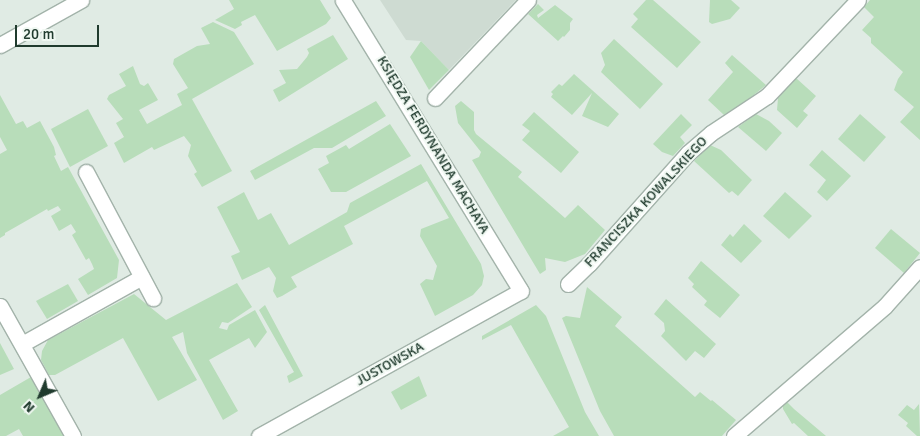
<!DOCTYPE html>
<html>
<head>
<meta charset="utf-8">
<style>
	body { margin:0 }
	#map { position:relative; width:920px; height:436px; overflow:hidden; background:#e0ebe4; font-family:Signika,sans-serif }
	div>[style] { position:absolute }
	.built>* { inset:0; background:#cedbd2 }
	.green>* { inset:0; background:#b8ddba }
	.roads { filter:drop-shadow(1px 0 #a3b3aa) drop-shadow(-1px 0 #a3b3aa) drop-shadow(0 1px #a3b3aa) drop-shadow(0 -1px #a3b3aa) }
	.street>* { height:15px; margin:-7.5px; padding:0 7.5px; transform-origin:7.5px; border-radius:7.5px; background:#fff }
	span { translate:-50% -50%; white-space:nowrap; text-align:center; line-height:1.15; -webkit-text-stroke:4px #f0f8f2; paint-order:stroke }
	.street-label { font-size:14px; color:#203b2e }
	.north { position:absolute; left:15px; top:371px; width:50px; height:50px; -webkit-text-stroke:4px #f0f8f2; paint-order:stroke; rotate:225deg; font-size:14px; font-weight:700; line-height:20px; text-align:center; color:#203b2e }
	.north::after { content:''; display:block; margin:auto; width:18px; height:22px; background:#203b2e; clip-path:polygon(50% 0,100% 100%,50% 72%,0 100%) }
	.scale { position:absolute; left:15px; top:25px; width:84px; height:22px; box-sizing:border-box; border:2px solid #203b2e; border-top:0; padding-left:6px; font-size:15px; line-height:18px; white-space:nowrap; color:#203b2e; -webkit-text-stroke:4px #f0f8f2; paint-order:stroke }
</style>
</head>
<body>
<div id="map">
	<div class="built">
		<div style="clip-path:polygon(380px 0,516px 0,449px 70px,421px 41px,406px 40px)"></div>
	</div>
	<div class="green">
		<div style="clip-path:polygon(229px 0,320px 0,331px 18px,326px 24px,277px 51px,255px 15px,241px 22px,242px 25px,235px 29px,215px 20px,234px 9px)"></div>
		<div style="clip-path:polygon(646px 0,653px 0,701px 42px,677px 68px,631px 27px,638px 19px,633px 14px)"></div>
		<div style="clip-path:polygon(710px 0,731px 0,740px 8px,730px 19px,712px 24px,709px 22px)"></div>
		<div style="clip-path:polygon(870px 0,920px 0,920px 140px,900px 122px,914px 107px,894px 90px,898px 79px,903px 72px,871px 43px,871px 38px,862px 30px,874px 17px,864px 7px)"></div>
		<div style="clip-path:polygon(538px 4px,544px 10px,537px 15px,538px 18px,555px 5px,573px 19px,570px 23px,570px 30px,564px 37px,563px 36px,558px 41px,528px 14px)"></div>
		<div style="clip-path:polygon(213px 22px,234px 32px,254px 64px,192px 99px,232px 171px,202px 187px,194px 174px,197px 172px,188px 156px,191px 145px,184px 136px,154px 150px,152px 147px,124px 163px,114px 143px,124px 137px,116px 123px,123px 119px,107px 99px,109px 95px,126px 86px,119px 74px,133px 66px,140px 84px,144px 86px,148px 83px,158px 100px,139px 110px,147px 124px,182px 105px,177px 94px,188px 88px,173px 64px,174px 59px,197px 46px,210px 44px,201px 28px)"></div>
		<div style="clip-path:polygon(333px 35px,348px 59px,279px 102px,273px 90px,286px 83px,279px 70px,297px 69px,307px 57px,309px 53px,307px 49px)"></div>
		<div style="clip-path:polygon(614px 39px,663px 84px,640px 109px,601px 72px,605px 65px,601px 53px)"></div>
		<div style="clip-path:polygon(421px 41px,449px 70px,429px 90px,410px 57px)"></div>
		<div style="clip-path:polygon(732px 55px,766px 85px,750px 98px,724px 115px,708px 100px,733px 72px,725px 63px)"></div>
		<div style="clip-path:polygon(574px 74px,619px 114px,608px 127px,582px 116px,592px 93px,572px 115px,551px 97px,553px 94px,551px 92px,559px 84px,562px 86px)"></div>
		<div style="clip-path:polygon(796px 78px,816px 96px,803px 111px,808px 115px,797px 128px,777px 110px,778px 98px)"></div>
		<div style="clip-path:polygon(0 95px,16px 124px,23px 121px,27px 128px,40px 121px,54px 147px,56px 155px,54px 156px,61px 171px,68px 167px,119px 260px,117px 278px,88px 295px,78px 279px,94px 269px,92px 264px,89px 258px,86px 260px,72px 235px,76px 232px,71px 224px,59px 231px,51px 216px,61px 210px,58px 206px,48px 211px,47px 209px,5px 233px,5px 235px,0 238px,0 154px,7px 150px,0 137px)"></div>
		<div style="clip-path:polygon(376px 101px,386px 116px,332px 148px,314px 148px,255px 180px,250px 171px)"></div>
		<div style="clip-path:polygon(461px 101px,474px 112px,474px 130px,476px 134px,522px 172px,518px 177px,565px 218px,578px 205px,605px 230px,585px 254px,565px 262px,545px 258px,546px 270px,540px 274px,472px 160px,479px 157px,481px 152px,458px 123px,455px 106px)"></div>
		<div style="clip-path:polygon(88px 109px,108px 146px,70px 167px,51px 129px)"></div>
		<div style="clip-path:polygon(534px 112px,579px 152px,561px 173px,522px 140px,530px 131px,522px 125px)"></div>
		<div style="clip-path:polygon(681px 114px,692px 125px,680px 137px,685px 143px,673px 156px,662px 152px,653px 144px)"></div>
		<div style="clip-path:polygon(756px 114px,769px 121px,782px 133px,766px 151px,738px 127px)"></div>
		<div style="clip-path:polygon(860px 114px,886px 137px,864px 162px,838px 139px)"></div>
		<div style="clip-path:polygon(390px 124px,411px 156px,346px 192px,331px 192px,318px 169px,329px 163px,326px 156px,346px 145px,349px 149px)"></div>
		<div style="clip-path:polygon(710px 145px,721px 150px,752px 180px,738px 196px,732px 191px,729px 193px,694px 161px)"></div>
		<div style="clip-path:polygon(822px 150px,851px 176px,827px 201px,817px 192px,826px 180px,809px 165px)"></div>
		<div style="clip-path:polygon(421px 164px,481px 264px,484px 276px,482px 285px,473px 295px,435px 316px,420px 284px,426px 279px,433px 280px,437px 266px,420px 236px,421px 229px,449px 218px,427px 181px,344px 226px,353px 244px,291px 277px,297px 287px,282px 296px,277px 298px,273px 291px,276px 278px,269px 267px,242px 280px,231px 256px,240px 252px,217px 207px,244px 192px,258px 220px,271px 213px,289px 245px,347px 212px,350px 203px)"></div>
		<div style="clip-path:polygon(785px 192px,812px 216px,789px 239px,763px 216px)"></div>
		<div style="clip-path:polygon(744px 224px,762px 241px,741px 263px,721px 245px,730px 234px,733px 237px)"></div>
		<div style="clip-path:polygon(891px 229px,920px 253px,904px 273px,875px 248px)"></div>
		<div style="clip-path:polygon(701px 261px,740px 295px,720px 318px,704px 305px,707px 301px,692px 287px,694px 284px,688px 278px)"></div>
		<div style="clip-path:polygon(237px 283px,252px 307px,228px 323px,222px 322px,219px 328px,227px 330px,229px 325px,255px 310px,267px 332px,255px 348px,249px 338px,209px 360px,238px 411px,223px 420px,187px 353px,183px 332px,172px 337px,197px 380px,158px 401px,123px 338px,55px 375px,49px 375px,41px 360px,42px 351px,48px 340px,134px 294px,166px 320px)"></div>
		<div style="clip-path:polygon(68px 284px,78px 301px,47px 319px,36px 301px)"></div>
		<div style="clip-path:polygon(587px 287px,622px 317px,615px 326px,695px 397px,700px 392px,711px 401px,712px 400px,736px 420px,722px 436px,614px 436px,600px 411px,562px 318px,566px 316px,580px 318px)"></div>
		<div style="clip-path:polygon(666px 299px,716px 344px,704px 358px,695px 351px,686px 361px,661px 336px,665px 331px,664px 323px,654px 314px)"></div>
		<div style="clip-path:polygon(265px 305px,303px 376px,289px 383px,287px 376px,294px 372px,259px 310px)"></div>
		<div style="clip-path:polygon(536px 305px,546px 316px,585px 412px,599px 436px,553px 436px,569px 427px,511px 325px,482px 340px,482px 336px)"></div>
		<div style="clip-path:polygon(0 343px,14px 369px,0 375px)"></div>
		<div style="clip-path:polygon(419px 376px,427px 396px,401px 410px,391px 392px)"></div>
		<div style="clip-path:polygon(31px 377px,64px 436px,23px 436px,19px 429px,6px 436px,0 436px,0 395px)"></div>
		<div style="clip-path:polygon(786px 401px,794px 409px,826px 436px,808px 436px,794px 423px,792px 424px,783px 409px,783px 404px)"></div>
		<div style="clip-path:polygon(919px 404px,920px 436px,917px 436px,906px 426px,908px 423px,898px 415px,907px 405px,914px 410px)"></div>
	</div>
	<div class="roads">
		<div class="street">
			<div style="left:0;top:45px;width:93px;rotate:-29.1deg"></div>
			<div style="left:435px;top:98px;width:135px;rotate:-46.5deg"></div>
			<div style="left:86px;top:172px;width:143px;rotate:62deg"></div>
			<div style="left:568px;top:284px;width:29px;rotate:-44deg"></div>
			<div style="left:589px;top:264px;width:149px;rotate:-48.3deg"></div>
			<div style="left:688px;top:153px;width:30px;rotate:-41deg"></div>
			<div style="left:711px;top:133px;width:67px;rotate:-33.5deg"></div>
			<div style="left:767px;top:96px;width:132px;rotate:-46.5deg"></div>
			<div style="left:0;top:306px;width:149px;rotate:60.7deg"></div>
			<div style="left:22px;top:344px;width:137px;rotate:-29.2deg"></div>
			<div style="left:259px;top:436px;width:299px;rotate:-29deg"></div>
			<div style="left:521px;top:291px;width:341px;rotate:-121.5deg"></div>
			<div style="left:734px;top:436px;width:199px;rotate:-40.7deg"></div>
			<div style="left:885px;top:306px;width:52px;rotate:-48.1deg"></div>
		</div>
	</div>
	<div class="street-label">
		<span style="left:433px;top:145px;rotate:59deg">KSIĘDZA FERDYNANDA MACHAYA</span>
		<span style="left:646px;top:202px;rotate:-47deg">FRANCISZKA KOWALSKIEGO</span>
		<span style="left:390px;top:364px;rotate:-29deg">JUSTOWSKA</span>
	</div>
	<div class="north">N</div>
	<div class="scale">20 m</div>
</div>
</body>
</html>
